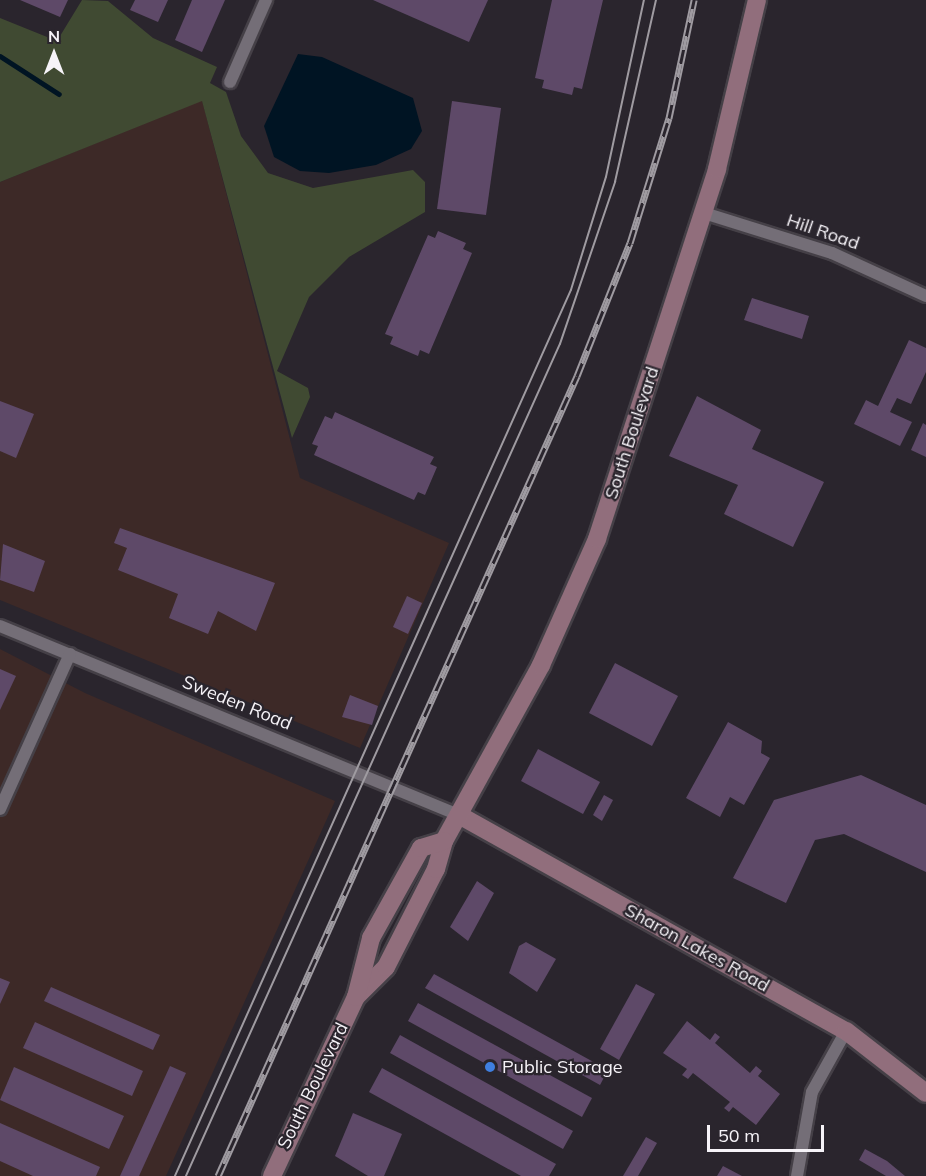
<!DOCTYPE html>
<html>
<head>
<meta charset="utf-8">
<style>
	body { margin:0 }
	#map { position:relative; width:926px; height:1176px; overflow:hidden; background:#2a252d; font-family:Mulish,sans-serif }
	div>[style] { position:absolute }
	.industrial>* { inset:0; background:#3d2927 }
	.green>* { inset:0; background:#404a32 }
	.water>* { inset:0; background:#001423 }
	.stream>* { height:4.5px; margin:-2.25px; padding:0 2.25px; transform-origin:2.25px; border-radius:2.25px; background:#001423 }
	.building>* { inset:0; background:#5e4968 }
	.roads { filter:drop-shadow(2px 0 #454047) drop-shadow(-2px 0 #454047) drop-shadow(0 2px #454047) drop-shadow(0 -2px #454047) }
	.street>* { height:12px; margin:-6px; padding:0 6px; transform-origin:6px; border-radius:6px; background:#746e77 }
	.secondary>* { height:18px; margin:-9px; padding:0 9px; transform-origin:9px; border-radius:9px; background:#916e7c }
	.tram>* { height:1.5px; margin:-0.75px; padding:0 0.75px; transform-origin:0.75px; border-radius:0.75px; background:#9f9ba1 }
	.rail>* { height:7px; margin-top:-3.5px; transform-origin:0; background:repeating-linear-gradient(90deg,#2a252d 0 14px,#9f9ba1 0 28px); box-sizing:border-box; border-block:2px solid #9f9ba1 }
	.dots>* { width:16px; height:16px; translate:-50% -50%; box-sizing:border-box; border:3px solid #2a252d; border-radius:50% }
	span { translate:-50% -50%; white-space:nowrap; text-align:center; line-height:1.15; -webkit-text-stroke:4.5px #2a252d; paint-order:stroke }
	.street-label { font-size:18px; color:#f6f3f8 }
	.poi-label { font-size:18px; color:#f6f3f8 }
	.left { translate:0 -50%; text-align:left }
	.north { position:absolute; left:24px; top:24px; width:60px; height:60px; -webkit-text-stroke:4px #2a252d; paint-order:stroke; rotate:0deg; font-size:16px; font-weight:700; line-height:24px; text-align:center; color:#f6f3f8 }
	.north::after { content:''; display:block; margin:auto; width:21px; height:27px; background:#f6f3f8; clip-path:polygon(50% 0,100% 100%,50% 72%,0 100%) }
	.scale { position:absolute; left:707px; top:1125px; width:117px; height:27px; box-sizing:border-box; border:3px solid #f6f3f8; border-top:0; padding-left:8px; font-size:18px; line-height:21px; white-space:nowrap; color:#f6f3f8; -webkit-text-stroke:4px #2a252d; paint-order:stroke }
</style>
</head>
<body>
<div id="map">
	<div class="industrial">
		<div style="clip-path:polygon(202px 100px,300px 478px,449px 543px,360px 748px,0 600px,0 182px)"></div>
		<div style="clip-path:polygon(0 649px,85px 693px,335px 801px,166px 1176px,0 1176px)"></div>
	</div>
	<div class="green">
		<div style="clip-path:polygon(82px 0,108px 1px,153px 38px,217px 67px,210px 83px,226px 92px,241px 136px,268px 173px,313px 188px,413px 170px,425px 182px,425px 212px,349px 257px,309px 297px,277px 371px,308px 388px,310px 397px,292px 438px,202px 101px,0 182px,0 18px,57px 41px)"></div>
	</div>
	<div class="water">
		<div style="clip-path:polygon(298px 54px,322px 57px,413px 98px,422px 131px,411px 149px,376px 165px,329px 173px,300px 171px,274px 157px,264px 126px)"></div>
	</div>
	<div class="stream">
		<div style="left:0;top:56px;width:70px;rotate:32.8deg"></div>
	</div>
	<div class="building">
		<div style="clip-path:polygon(20px 0,68px 0,60px 17px)"></div>
		<div style="clip-path:polygon(135px 0,168px 0,158px 22px,130px 10px)"></div>
		<div style="clip-path:polygon(192px 0,225px 0,202px 52px,175px 40px)"></div>
		<div style="clip-path:polygon(373px 0,488px 0,469px 42px)"></div>
		<div style="clip-path:polygon(552px 0,603px 0,582px 89px,574px 87px,572px 95px,542px 88px,544px 80px,535px 78px)"></div>
		<div style="clip-path:polygon(452px 101px,501px 108px,486px 215px,437px 209px)"></div>
		<div style="clip-path:polygon(438px 231px,466px 243px,463px 249px,472px 253px,429px 354px,420px 350px,418px 356px,390px 344px,393px 337px,385px 334px,428px 235px,435px 238px)"></div>
		<div style="clip-path:polygon(752px 298px,809px 316px,802px 339px,744px 320px)"></div>
		<div style="clip-path:polygon(909px 340px,926px 348px,926px 372px,911px 404px,897px 398px,890px 412px,912px 422px,900px 446px,854px 424px,866px 400px,878px 406px)"></div>
		<div style="clip-path:polygon(697px 396px,761px 430px,752px 449px,824px 482px,793px 547px,724px 514px,738px 485px,669px 456px)"></div>
		<div style="clip-path:polygon(0 401px,34px 414px,16px 458px,0 451px)"></div>
		<div style="clip-path:polygon(335px 412px,434px 457px,430px 464px,437px 467px,425px 495px,418px 492px,414px 500px,314px 455px,318px 446px,312px 444px,325px 416px,332px 419px)"></div>
		<div style="clip-path:polygon(923px 423px,926px 425px,926px 457px,911px 450px)"></div>
		<div style="clip-path:polygon(120px 528px,275px 583px,256px 631px,218px 611px,208px 634px,169px 618px,178px 594px,118px 570px,127px 548px,114px 543px)"></div>
		<div style="clip-path:polygon(3px 544px,45px 561px,34px 592px,0 580px)"></div>
		<div style="clip-path:polygon(407px 596px,422px 603px,408px 634px,393px 627px)"></div>
		<div style="clip-path:polygon(615px 663px,678px 696px,652px 746px,589px 713px)"></div>
		<div style="clip-path:polygon(0 669px,16px 676px,0 710px)"></div>
		<div style="clip-path:polygon(350px 695px,378px 706px,372px 725px,342px 717px)"></div>
		<div style="clip-path:polygon(728px 722px,762px 741px,761px 753px,770px 758px,744px 805px,730px 797px,720px 817px,686px 798px)"></div>
		<div style="clip-path:polygon(538px 749px,600px 782px,583px 814px,521px 781px)"></div>
		<div style="clip-path:polygon(861px 775px,926px 805px,926px 872px,844px 834px,815px 840px,786px 903px,733px 878px,774px 800px)"></div>
		<div style="clip-path:polygon(604px 795px,613px 800px,602px 821px,593px 815px)"></div>
		<div style="clip-path:polygon(477px 881px,494px 893px,468px 941px,450px 927px)"></div>
		<div style="clip-path:polygon(526px 942px,556px 959px,537px 992px,509px 973px,519px 946px)"></div>
		<div style="clip-path:polygon(434px 974px,608px 1070px,600px 1085px,425px 988px)"></div>
		<div style="clip-path:polygon(0 978px,10px 982px,0 1004px)"></div>
		<div style="clip-path:polygon(636px 984px,655px 994px,619px 1060px,600px 1049px)"></div>
		<div style="clip-path:polygon(51px 987px,160px 1035px,153px 1050px,44px 1001px)"></div>
		<div style="clip-path:polygon(418px 1003px,592px 1098px,582px 1117px,408px 1021px)"></div>
		<div style="clip-path:polygon(687px 1021px,710px 1040px,715px 1033px,720px 1037px,715px 1043px,750px 1073px,756px 1066px,762px 1071px,758px 1076px,780px 1094px,756px 1125px,733px 1107px,729px 1112px,724px 1108px,730px 1102px,693px 1073px,688px 1079px,682px 1075px,687px 1069px,663px 1053px)"></div>
		<div style="clip-path:polygon(35px 1022px,143px 1071px,132px 1096px,23px 1048px)"></div>
		<div style="clip-path:polygon(400px 1035px,573px 1131px,563px 1149px,390px 1053px)"></div>
		<div style="clip-path:polygon(170px 1066px,186px 1073px,139px 1176px,120px 1176px)"></div>
		<div style="clip-path:polygon(14px 1067px,124px 1116px,109px 1149px,0 1100px)"></div>
		<div style="clip-path:polygon(382px 1068px,556px 1164px,549px 1176px,521px 1176px,369px 1092px)"></div>
		<div style="clip-path:polygon(353px 1113px,402px 1134px,384px 1176px,368px 1176px,335px 1156px)"></div>
		<div style="clip-path:polygon(0 1123px,100px 1167px,96px 1176px,33px 1176px,0 1161px)"></div>
		<div style="clip-path:polygon(646px 1137px,657px 1143px,638px 1176px,623px 1176px)"></div>
		<div style="clip-path:polygon(865px 1149px,887px 1161px,905px 1176px,886px 1176px,859px 1160px)"></div>
		<div style="clip-path:polygon(723px 1166px,742px 1176px,717px 1176px)"></div>
	</div>
	<div class="roads">
		<div class="street">
			<div style="left:230px;top:82px;width:90px;rotate:-66.3deg"></div>
			<div style="left:704px;top:213px;width:134px;rotate:17.4deg"></div>
			<div style="left:832px;top:253px;width:103px;rotate:24.6deg"></div>
			<div style="left:0;top:626px;width:496px;rotate:22.4deg"></div>
			<div style="left:0;top:809px;width:170px;rotate:-65.7deg"></div>
			<div style="left:797px;top:1176px;width:85px;rotate:-79.9deg"></div>
			<div style="left:812px;top:1092px;width:70px;rotate:-60.9deg"></div>
		</div>
		<div class="secondary">
			<div style="left:459px;top:815px;width:443px;rotate:29.2deg"></div>
			<div style="left:846px;top:1031px;width:101px;rotate:37.8deg"></div>
			<div style="left:356px;top:997px;width:42px;rotate:-45deg"></div>
			<div style="left:386px;top:967px;width:110px;rotate:-63deg"></div>
			<div style="left:436px;top:869px;width:29px;rotate:-74deg"></div>
			<div style="left:444px;top:841px;width:201px;rotate:-61.1deg"></div>
			<div style="left:541px;top:665px;width:138px;rotate:-66deg"></div>
			<div style="left:597px;top:539px;width:389px;rotate:-72deg"></div>
			<div style="left:717px;top:169px;width:174px;rotate:-76.7deg"></div>
			<div style="left:272px;top:1176px;width:198px;rotate:-64.9deg"></div>
			<div style="left:356px;top:997px;width:61px;rotate:-75.7deg"></div>
			<div style="left:371px;top:938px;width:103px;rotate:-60.9deg"></div>
			<div style="left:421px;top:848px;width:24px;rotate:-17deg"></div>
		</div>
	</div>
	<div class="tram">
		<div style="left:175px;top:1176px;width:970px;rotate:-65.92deg"></div>
		<div style="left:571px;top:290px;width:118px;rotate:-72.8deg"></div>
		<div style="left:606px;top:177px;width:181px;rotate:-77.9deg"></div>
		<div style="left:186px;top:1176px;width:912px;rotate:-65.8deg"></div>
		<div style="left:560px;top:344px;width:171px;rotate:-71.2deg"></div>
		<div style="left:615px;top:182px;width:187px;rotate:-77.3deg"></div>
	</div>
	<div class="rail">
		<div style="left:218px;top:1176px;width:877px;rotate:-65.83deg"></div>
		<div style="left:577px;top:376px;width:143px;rotate:-68.3deg"></div>
		<div style="left:630px;top:243px;width:131px;rotate:-72.7deg"></div>
		<div style="left:669px;top:118px;width:121px;rotate:-78deg"></div>
	</div>
	<div class="dots">
		<div style="left:490px;top:1067px;background:#3f7fe0"></div>
	</div>
	<div class="street-label">
		<span style="left:823px;top:232px;rotate:19deg">Hill Road</span>
		<span style="left:632px;top:433px;rotate:-72deg">South Boulevard</span>
		<span style="left:237px;top:703px;rotate:22deg">Sweden Road</span>
		<span style="left:697px;top:948px;rotate:29deg">Sharon Lakes Road</span>
		<span style="left:313px;top:1086px;rotate:-64deg">South Boulevard</span>
	</div>
	<div class="poi-label">
		<span class="left" style="left:502px;top:1067px">Public Storage</span>
	</div>
	<div class="north">N</div>
	<div class="scale">50 m</div>
</div>
</body>
</html>
